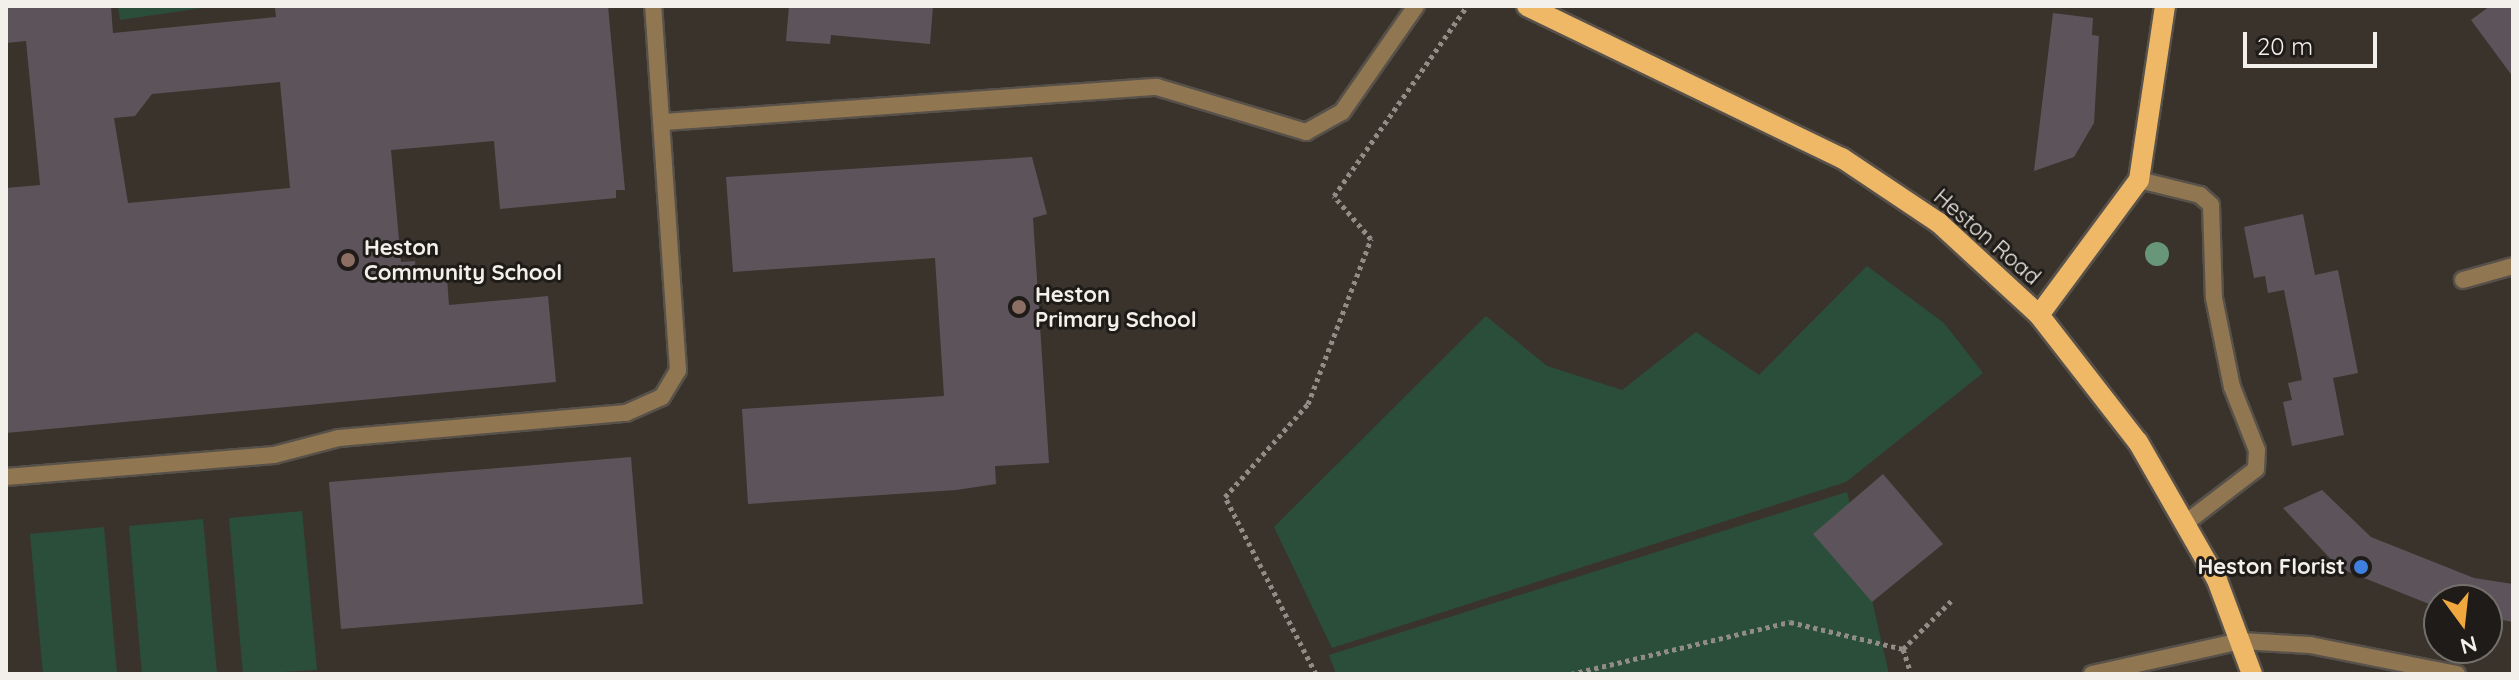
<!DOCTYPE html>
<html>
<head>
<meta charset="utf-8">
<style>
	body { margin:0 }
	#map { position:relative; width:2519px; height:680px; overflow:hidden; background:#39332c; font-family:Quicksand,sans-serif }
	div>[style] { position:absolute }
	.green>* { inset:0; background:#2b4e3b }
	.building>* { inset:0; background:#5d545b }
	.path>* { height:5px; margin-top:-2.5px; transform-origin:0; background:repeating-linear-gradient(90deg,#918c86 0 4px,transparent 0 8px) }
	.roads { filter:drop-shadow(2px 0 #57514a) drop-shadow(-2px 0 #57514a) drop-shadow(0 2px #57514a) drop-shadow(0 -2px #57514a) }
	.service>* { height:16px; margin:-8px; padding:0 8px; transform-origin:8px; border-radius:8px; background:#917751 }
	.tertiary>* { height:16px; margin:-8px; padding:0 8px; transform-origin:8px; border-radius:8px; background:#917751 }
	.primary>* { height:20px; margin:-10px; padding:0 10px; transform-origin:10px; border-radius:10px; background:#efb867 }
	.trees>* { width:24px; height:24px; margin:-12px; border-radius:50%; background:#689679 }
	.dots>* { width:22px; height:22px; translate:-50% -50%; box-sizing:border-box; border:4px solid #1e1b18; border-radius:50% }
	span { translate:-50% -50%; white-space:nowrap; text-align:center; line-height:1.15; -webkit-text-stroke:6px #1e1b18; paint-order:stroke }
	.street-label { font-size:22px; color:#f3efea }
	.poi-label { font-size:22px; color:#f3efea; font-weight:700 }
	.left { translate:0 -50%; text-align:left }
	.right { translate:-100% -50%; text-align:right }
	.frame { position:absolute; inset:0; border:8px solid #f3efea; pointer-events:none }
	.north { position:absolute; left:2423px; top:584px; width:80px; height:80px; box-sizing:border-box; background:#1e1b18; border:2px solid #73706c; border-radius:50%; rotate:165deg; font-size:22px; font-weight:700; line-height:32px; text-align:center; color:#f3efea }
	.north::after { content:''; display:block; margin:auto; width:28px; height:36px; background:#efa73e; clip-path:polygon(50% 0,100% 100%,50% 72%,0 100%) }
	.scale { position:absolute; left:2243px; top:32px; width:134px; height:36px; box-sizing:border-box; border:4px solid #f3efea; border-top:0; padding-left:10px; font-size:24px; line-height:28px; white-space:nowrap; color:#f3efea; -webkit-text-stroke:6px #1e1b18; paint-order:stroke }
</style>
</head>
<body>
<div id="map">
	<div class="green">
		<div style="clip-path:polygon(118px 6px,216px 6px,120px 20px)"></div>
		<div style="clip-path:polygon(1867px 266px,1944px 323px,1983px 373px,1846px 482px,1332px 648px,1274px 527px,1486px 316px,1547px 366px,1622px 390px,1696px 332px,1759px 375px)"></div>
		<div style="clip-path:polygon(1847px 492px,1889px 674px,1336px 674px,1329px 655px)"></div>
		<div style="clip-path:polygon(302px 511px,317px 670px,243px 674px,229px 518px)"></div>
		<div style="clip-path:polygon(203px 519px,217px 674px,142px 674px,129px 526px)"></div>
		<div style="clip-path:polygon(104px 527px,117px 674px,43px 674px,30px 534px)"></div>
	</div>
	<div class="building">
		<div style="clip-path:polygon(evenodd,6px 6px,111px 6px,113px 33px,276px 17px,275px 8px,297px 6px,608px 6px,625px 190px,616px 190px,616px 198px,500px 209px,494px 141px,391px 150px,401px 262px,415px 261px,416px 281px,447px 278px,449px 305px,548px 296px,556px 382px,6px 433px,6px 188px,40px 185px,26px 41px,6px 43px,6px 6px,280px 82px,290px 188px,128px 203px,114px 118px,135px 116px,152px 94px,280px 82px)"></div>
		<div style="clip-path:polygon(789px 6px,933px 6px,930px 44px,831px 35px,830px 44px,786px 41px)"></div>
		<div style="clip-path:polygon(2490px 6px,2513px 6px,2513px 77px,2471px 20px)"></div>
		<div style="clip-path:polygon(2053px 13px,2093px 18px,2092px 35px,2099px 36px,2094px 123px,2074px 157px,2034px 171px)"></div>
		<div style="clip-path:polygon(1032px 157px,1047px 214px,1033px 218px,1049px 463px,995px 466px,996px 484px,956px 490px,748px 504px,742px 409px,944px 396px,935px 258px,733px 272px,726px 177px)"></div>
		<div style="clip-path:polygon(2303px 214px,2315px 275px,2338px 270px,2358px 373px,2333px 378px,2344px 435px,2292px 446px,2283px 402px,2292px 400px,2288px 383px,2302px 380px,2284px 290px,2268px 293px,2265px 276px,2254px 278px,2244px 227px)"></div>
		<div style="clip-path:polygon(631px 457px,643px 604px,341px 629px,329px 482px)"></div>
		<div style="clip-path:polygon(1883px 474px,1943px 544px,1872px 602px,1813px 534px)"></div>
		<div style="clip-path:polygon(2322px 490px,2371px 537px,2474px 578px,2513px 584px,2513px 622px,2487px 617px,2487px 600px,2439px 600px,2439px 608px,2339px 568px,2283px 508px)"></div>
	</div>
	<div class="path">
		<div style="left:1903px;top:649px;width:26px;rotate:72deg"></div>
		<div style="left:1316px;top:674px;width:199px;rotate:-117.2deg"></div>
		<div style="left:1225px;top:497px;width:125px;rotate:-48.3deg"></div>
		<div style="left:1308px;top:404px;width:177px;rotate:-69.1deg"></div>
		<div style="left:1371px;top:239px;width:57px;rotate:-130.7deg"></div>
		<div style="left:1334px;top:196px;width:232px;rotate:-55deg"></div>
		<div style="left:1571px;top:674px;width:225px;rotate:-13.4deg"></div>
		<div style="left:1790px;top:622px;width:116px;rotate:13.4deg"></div>
		<div style="left:1903px;top:649px;width:69px;rotate:-45deg"></div>
	</div>
	<div class="roads">
		<div class="service">
			<div style="left:664px;top:122px;width:494px;rotate:-4.1deg"></div>
			<div style="left:1157px;top:87px;width:156px;rotate:16.8deg"></div>
			<div style="left:1306px;top:132px;width:41px;rotate:-29.1deg"></div>
			<div style="left:1342px;top:112px;width:129px;rotate:-55.1deg"></div>
			<div style="left:2139px;top:180px;width:63px;rotate:13.8deg"></div>
			<div style="left:2200px;top:195px;width:15px;rotate:42deg"></div>
			<div style="left:2211px;top:205px;width:93px;rotate:88.2deg"></div>
			<div style="left:2214px;top:298px;width:91px;rotate:78.6deg"></div>
			<div style="left:2232px;top:387px;width:68px;rotate:68.4deg"></div>
			<div style="left:2257px;top:450px;width:19px;rotate:93deg"></div>
			<div style="left:2256px;top:469px;width:87px;rotate:142.5deg"></div>
			<div style="left:2463px;top:280px;width:52px;rotate:-15.6deg"></div>
			<div style="left:6px;top:477px;width:269px;rotate:-4.7deg"></div>
			<div style="left:274px;top:455px;width:67px;rotate:-14.7deg"></div>
			<div style="left:339px;top:438px;width:288px;rotate:-5deg"></div>
			<div style="left:626px;top:413px;width:39px;rotate:-24deg"></div>
			<div style="left:662px;top:397px;width:31px;rotate:-59deg"></div>
			<div style="left:678px;top:370px;width:365px;rotate:-93.9deg"></div>
			<div style="left:2092px;top:674px;width:153px;rotate:-12.5deg"></div>
		</div>
		<div class="tertiary">
			<div style="left:2241px;top:641px;width:69px;rotate:3.3deg"></div>
			<div style="left:2310px;top:645px;width:150px;rotate:11.2deg"></div>
		</div>
		<div class="primary">
			<div style="left:1527px;top:6px;width:350px;rotate:25.8deg"></div>
			<div style="left:1842px;top:158px;width:117px;rotate:33.8deg"></div>
			<div style="left:1939px;top:223px;width:136px;rotate:42.6deg"></div>
			<div style="left:2039px;top:315px;width:161px;rotate:52.1deg"></div>
			<div style="left:2138px;top:442px;width:159px;rotate:60.2deg"></div>
			<div style="left:2217px;top:580px;width:100px;rotate:69.6deg"></div>
			<div style="left:2039px;top:315px;width:168px;rotate:-53.5deg"></div>
			<div style="left:2139px;top:180px;width:176px;rotate:-81.5deg"></div>
		</div>
	</div>
	<div class="trees">
		<div style="left:2157px;top:254px"></div>
	</div>
	<div class="dots">
		<div style="left:348px;top:260px;background:#8d6e63"></div>
		<div style="left:1019px;top:307px;background:#8d6e63"></div>
		<div style="left:2361px;top:567px;background:#3f7fe0"></div>
	</div>
	<div class="street-label">
		<span style="left:1987px;top:237px;rotate:41deg">Heston Road</span>
	</div>
	<div class="poi-label">
		<span class="left" style="left:364px;top:260px">Heston<br>Community School</span>
		<span class="left" style="left:1035px;top:307px">Heston<br>Primary School</span>
		<span class="right" style="left:2345px;top:567px">Heston Florist</span>
	</div>
	<div class="frame"></div>
	<div class="north">N</div>
	<div class="scale">20 m</div>
</div>
</body>
</html>
